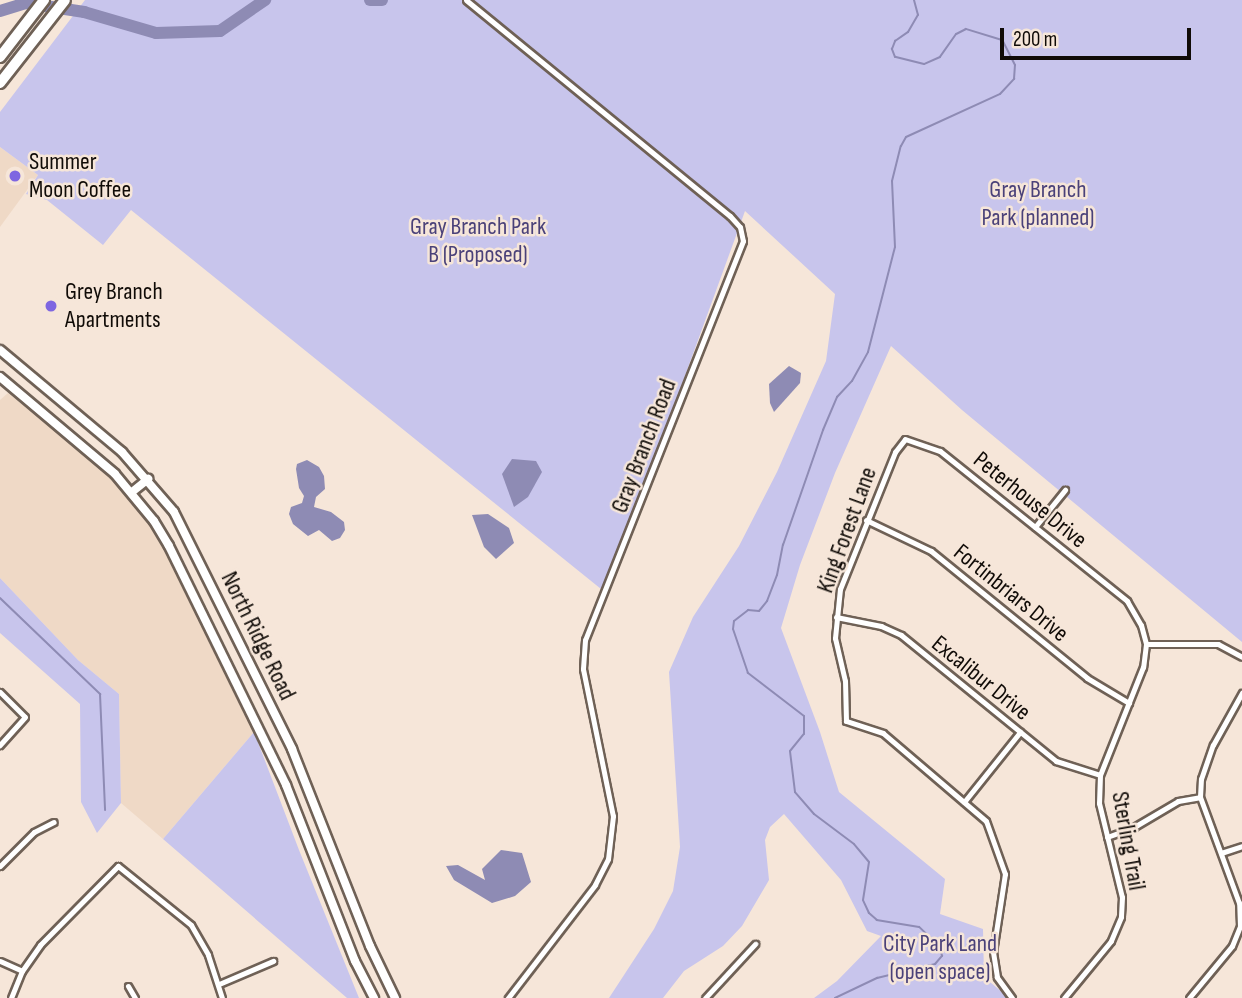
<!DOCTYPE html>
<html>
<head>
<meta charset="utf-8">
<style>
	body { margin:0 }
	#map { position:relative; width:1242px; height:998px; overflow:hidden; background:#f6e6d9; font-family:"Sofia Sans Condensed",sans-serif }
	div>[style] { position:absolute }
	.built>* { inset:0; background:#efd9c6 }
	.green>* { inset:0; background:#c8c5ec }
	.water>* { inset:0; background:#8e8bb4 }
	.stream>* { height:2px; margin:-1px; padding:0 1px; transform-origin:1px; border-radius:1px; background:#8e8bb4 }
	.river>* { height:12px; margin:-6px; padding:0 6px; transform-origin:6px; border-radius:6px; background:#8e8bb4 }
	.roads { filter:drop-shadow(2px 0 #6f6156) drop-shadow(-2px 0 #6f6156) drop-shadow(0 2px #6f6156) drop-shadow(0 -2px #6f6156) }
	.minor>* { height:5px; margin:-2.5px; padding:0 2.5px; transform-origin:2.5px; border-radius:2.5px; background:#fff }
	.secondary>* { height:8px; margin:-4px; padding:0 4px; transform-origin:4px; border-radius:4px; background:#fff }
	.trunk>* { height:10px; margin:-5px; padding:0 5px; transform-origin:5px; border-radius:5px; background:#fff }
	.dots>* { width:19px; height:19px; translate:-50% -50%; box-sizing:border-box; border:4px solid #f6e6d9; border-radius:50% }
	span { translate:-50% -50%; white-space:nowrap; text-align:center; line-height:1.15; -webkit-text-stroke:5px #f6e6d9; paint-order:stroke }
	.poi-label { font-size:24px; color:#100b07 }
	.left { translate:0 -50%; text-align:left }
	.park-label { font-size:24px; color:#4a4179 }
	.street-label { font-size:24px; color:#100b07 }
	.scale { position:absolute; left:1000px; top:28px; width:191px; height:32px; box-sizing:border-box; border:4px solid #100b07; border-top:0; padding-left:9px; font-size:21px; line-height:24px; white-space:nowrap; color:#100b07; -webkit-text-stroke:5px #f6e6d9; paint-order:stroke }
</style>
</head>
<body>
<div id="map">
	<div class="built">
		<div style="clip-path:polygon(0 147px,38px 175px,0 227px)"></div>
		<div style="clip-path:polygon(8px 393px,114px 478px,152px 524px,254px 732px,163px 839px,121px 803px,119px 694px,78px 660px,0 578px,0 400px)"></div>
	</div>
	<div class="green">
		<div style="clip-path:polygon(85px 0,1242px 0,1242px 642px,962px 410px,891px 346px,835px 473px,800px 565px,781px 628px,820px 732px,839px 792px,945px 879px,940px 914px,983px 929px,984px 977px,1009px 998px,814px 998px,837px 981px,881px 936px,867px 931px,841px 880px,784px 814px,770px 827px,765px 840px,769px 880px,742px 926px,723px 946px,684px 971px,663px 998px,609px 998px,654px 929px,673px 891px,680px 847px,669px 672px,693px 617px,739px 546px,777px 472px,826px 361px,835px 294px,745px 211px,606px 593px,131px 210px,103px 245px,47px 200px,26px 194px,38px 175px,0 147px,0 112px)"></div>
		<div style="clip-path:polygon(0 578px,78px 660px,119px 694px,121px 803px,97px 833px,81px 802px,80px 704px,0 633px)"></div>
		<div style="clip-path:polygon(254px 732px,299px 850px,359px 998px,347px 998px,163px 839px)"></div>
	</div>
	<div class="water">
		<div style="clip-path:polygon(789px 366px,801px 373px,800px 383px,774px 412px,770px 403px,769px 384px)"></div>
		<div style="clip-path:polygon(512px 459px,536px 461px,542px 472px,528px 497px,514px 507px,502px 474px)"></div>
		<div style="clip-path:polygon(307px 460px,319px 467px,324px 476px,325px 489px,316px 497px,314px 507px,331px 512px,344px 522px,345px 530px,340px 538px,332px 541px,319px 530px,308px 536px,293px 524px,289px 514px,291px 507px,302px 503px,304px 496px,299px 488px,296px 469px,297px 464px)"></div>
		<div style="clip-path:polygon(488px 514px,509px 528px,514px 543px,496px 559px,484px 547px,472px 515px)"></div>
		<div style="clip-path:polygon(501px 850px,522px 853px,531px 882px,515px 896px,492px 903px,454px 880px,446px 866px,458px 865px,485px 880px,482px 869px)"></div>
	</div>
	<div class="stream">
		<div style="left:0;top:598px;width:139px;rotate:43.8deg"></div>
		<div style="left:100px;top:694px;width:116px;rotate:87.5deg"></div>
		<div style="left:835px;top:998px;width:47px;rotate:-25.5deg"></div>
		<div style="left:877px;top:978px;width:60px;rotate:-13.6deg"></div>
		<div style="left:935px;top:964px;width:11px;rotate:-49deg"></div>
		<div style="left:942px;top:956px;width:9px;rotate:-103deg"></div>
		<div style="left:940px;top:947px;width:29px;rotate:-136deg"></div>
		<div style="left:919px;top:927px;width:43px;rotate:-170.5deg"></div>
		<div style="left:877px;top:920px;width:11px;rotate:-139deg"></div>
		<div style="left:869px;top:913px;width:14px;rotate:-115deg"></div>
		<div style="left:863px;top:900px;width:38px;rotate:-81deg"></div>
		<div style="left:869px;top:862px;width:23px;rotate:-130deg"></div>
		<div style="left:854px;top:844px;width:50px;rotate:-143.1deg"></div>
		<div style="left:814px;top:814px;width:29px;rotate:-131deg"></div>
		<div style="left:795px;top:792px;width:41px;rotate:-97deg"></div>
		<div style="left:790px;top:751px;width:22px;rotate:-51deg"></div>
		<div style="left:804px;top:734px;width:18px;rotate:-90deg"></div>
		<div style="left:804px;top:716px;width:71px;rotate:-142.5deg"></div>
		<div style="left:748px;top:673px;width:46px;rotate:-108.8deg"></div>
		<div style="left:733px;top:629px;width:8px;rotate:-83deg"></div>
		<div style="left:734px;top:621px;width:18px;rotate:-38deg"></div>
		<div style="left:748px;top:610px;width:11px;rotate:5deg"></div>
		<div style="left:759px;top:611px;width:13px;rotate:-51deg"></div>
		<div style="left:767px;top:601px;width:28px;rotate:-69deg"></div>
		<div style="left:777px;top:575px;width:31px;rotate:-79deg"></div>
		<div style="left:783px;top:545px;width:122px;rotate:-70.8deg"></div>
		<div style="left:823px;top:430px;width:36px;rotate:-67deg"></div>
		<div style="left:837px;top:397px;width:22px;rotate:-47deg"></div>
		<div style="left:852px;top:381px;width:33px;rotate:-61deg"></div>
		<div style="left:868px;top:352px;width:108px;rotate:-75.6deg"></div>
		<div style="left:895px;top:247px;width:66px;rotate:-92.6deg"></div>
		<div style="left:892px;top:181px;width:36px;rotate:-76deg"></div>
		<div style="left:901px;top:146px;width:10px;rotate:-61deg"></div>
		<div style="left:906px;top:137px;width:103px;rotate:-24.6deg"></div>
		<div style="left:1000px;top:94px;width:21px;rotate:-47deg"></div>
		<div style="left:1014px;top:79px;width:14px;rotate:-86deg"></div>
		<div style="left:1015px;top:65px;width:28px;rotate:-117deg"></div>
		<div style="left:1002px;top:40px;width:38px;rotate:-163deg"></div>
		<div style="left:966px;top:29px;width:11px;rotate:153deg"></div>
		<div style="left:956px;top:34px;width:28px;rotate:125deg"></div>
		<div style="left:940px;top:57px;width:17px;rotate:156deg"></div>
		<div style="left:924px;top:64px;width:30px;rotate:-166deg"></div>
		<div style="left:895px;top:57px;width:9px;rotate:-111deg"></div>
		<div style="left:892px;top:49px;width:9px;rotate:-69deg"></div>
		<div style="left:895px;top:41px;width:16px;rotate:-35deg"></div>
		<div style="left:908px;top:32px;width:20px;rotate:-60deg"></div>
		<div style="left:918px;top:15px;width:16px;rotate:-105deg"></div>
	</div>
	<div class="river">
		<div style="left:370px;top:0;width:12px"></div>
		<div style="left:0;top:11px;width:27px;rotate:-17deg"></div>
		<div style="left:26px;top:3px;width:59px;rotate:8.8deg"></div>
		<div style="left:84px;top:12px;width:75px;rotate:16.3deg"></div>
		<div style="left:156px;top:33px;width:64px;rotate:-1.8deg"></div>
		<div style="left:220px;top:31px;width:55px;rotate:-34.6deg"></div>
	</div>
	<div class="roads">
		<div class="minor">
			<div style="left:466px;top:0;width:341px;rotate:39.3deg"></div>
			<div style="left:730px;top:216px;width:15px;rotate:48deg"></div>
			<div style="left:740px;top:227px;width:14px;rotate:78deg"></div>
			<div style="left:743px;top:241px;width:429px;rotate:111.6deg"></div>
			<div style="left:585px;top:640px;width:29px;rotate:94deg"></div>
			<div style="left:583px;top:669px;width:150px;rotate:78.5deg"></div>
			<div style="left:613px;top:816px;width:43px;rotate:96.6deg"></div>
			<div style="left:608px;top:859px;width:29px;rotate:117deg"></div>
			<div style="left:595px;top:885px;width:143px;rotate:127.6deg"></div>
			<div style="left:866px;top:520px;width:72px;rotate:25.5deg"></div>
			<div style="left:931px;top:551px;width:201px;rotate:39.1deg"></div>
			<div style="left:1087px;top:678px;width:49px;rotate:30.8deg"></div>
			<div style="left:1035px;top:527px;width:48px;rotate:-51deg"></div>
			<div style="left:836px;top:617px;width:46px;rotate:11.3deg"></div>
			<div style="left:881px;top:626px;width:22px;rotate:24deg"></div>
			<div style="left:901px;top:635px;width:200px;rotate:39.1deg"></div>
			<div style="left:1056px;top:761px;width:46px;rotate:17.7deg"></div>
			<div style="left:1146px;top:644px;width:72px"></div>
			<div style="left:1218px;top:644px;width:27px;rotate:28deg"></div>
			<div style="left:0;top:692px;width:35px;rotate:45deg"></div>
			<div style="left:25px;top:717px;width:38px;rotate:132deg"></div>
			<div style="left:964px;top:802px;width:90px;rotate:-51.3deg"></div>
			<div style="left:1107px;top:837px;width:29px;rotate:-20deg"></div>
			<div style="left:1134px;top:827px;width:51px;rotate:-30.6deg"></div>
			<div style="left:1178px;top:801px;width:22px;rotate:-10deg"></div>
			<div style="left:1221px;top:853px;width:22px;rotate:-18deg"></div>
			<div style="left:0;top:866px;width:48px;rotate:-45deg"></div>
			<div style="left:34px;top:832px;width:22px;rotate:-27deg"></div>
			<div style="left:0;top:961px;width:24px;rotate:24deg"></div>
			<div style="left:219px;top:984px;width:59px;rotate:-23.1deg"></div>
			<div style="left:128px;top:986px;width:14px;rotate:60deg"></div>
			<div style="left:11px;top:998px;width:29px;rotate:-68deg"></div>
			<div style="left:22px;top:971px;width:32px;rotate:-55deg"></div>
			<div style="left:40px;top:945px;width:111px;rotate:-45.4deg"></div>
			<div style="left:118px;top:866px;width:94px;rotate:38.9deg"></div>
			<div style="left:191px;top:925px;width:34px;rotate:60deg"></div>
			<div style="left:208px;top:955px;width:45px;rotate:72deg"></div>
			<div style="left:705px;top:998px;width:74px;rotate:-47.2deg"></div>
			<div style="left:1012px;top:998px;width:26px;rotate:-126deg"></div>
			<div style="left:997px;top:977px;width:25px;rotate:-99deg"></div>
			<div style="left:993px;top:952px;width:79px;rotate:-81.3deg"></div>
			<div style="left:1005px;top:874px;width:56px;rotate:-109.7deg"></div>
			<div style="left:986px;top:821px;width:135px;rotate:-139.5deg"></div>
			<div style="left:883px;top:733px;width:39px;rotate:-162deg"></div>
			<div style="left:846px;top:721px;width:40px;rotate:-91.4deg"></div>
			<div style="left:845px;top:681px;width:44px;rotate:-103.1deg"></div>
			<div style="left:835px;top:638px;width:49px;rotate:-84.2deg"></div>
			<div style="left:840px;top:589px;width:148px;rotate:-68.1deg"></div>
			<div style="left:895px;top:452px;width:16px;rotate:-52deg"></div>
			<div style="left:905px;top:439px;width:37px;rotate:19deg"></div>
			<div style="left:940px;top:451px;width:240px;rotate:38.7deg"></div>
			<div style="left:1127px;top:601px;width:28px;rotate:60deg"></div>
			<div style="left:1141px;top:625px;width:20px;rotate:75deg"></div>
			<div style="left:1146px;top:644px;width:23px;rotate:97deg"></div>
			<div style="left:1143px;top:667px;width:116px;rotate:111.7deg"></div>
			<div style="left:1100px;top:775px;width:28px;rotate:92deg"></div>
			<div style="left:1099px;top:803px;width:97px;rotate:76.3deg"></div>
			<div style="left:1122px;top:897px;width:20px;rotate:93deg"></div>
			<div style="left:1121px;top:917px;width:26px;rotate:113deg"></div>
			<div style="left:1111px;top:941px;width:74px;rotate:129.5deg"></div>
			<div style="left:1189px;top:998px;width:67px;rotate:-50.4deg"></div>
			<div style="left:1232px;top:946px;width:22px;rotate:-68deg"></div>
			<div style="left:1240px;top:926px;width:23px;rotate:-92deg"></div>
			<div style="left:1239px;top:903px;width:113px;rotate:-110.2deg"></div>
			<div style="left:1200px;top:797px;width:18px;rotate:-87deg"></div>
			<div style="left:1201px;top:779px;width:36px;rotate:-71deg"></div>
			<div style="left:1213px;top:745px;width:60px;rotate:-60.9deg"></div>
		</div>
		<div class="secondary">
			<div style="left:0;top:350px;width:159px;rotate:39.9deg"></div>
			<div style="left:122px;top:452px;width:79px;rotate:49.1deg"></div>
			<div style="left:174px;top:512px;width:265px;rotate:63.5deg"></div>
			<div style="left:292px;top:749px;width:212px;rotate:68.4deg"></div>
			<div style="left:370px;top:946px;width:58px;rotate:64.3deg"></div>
			<div style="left:0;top:377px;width:150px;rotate:40.1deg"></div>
			<div style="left:115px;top:474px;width:61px;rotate:50.3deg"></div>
			<div style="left:154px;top:521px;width:29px;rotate:59deg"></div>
			<div style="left:169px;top:546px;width:266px;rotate:63.9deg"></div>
			<div style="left:286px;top:785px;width:189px;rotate:68.6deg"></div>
			<div style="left:355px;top:961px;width:42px;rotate:62.8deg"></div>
			<div style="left:132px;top:492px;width:21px;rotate:-39deg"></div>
		</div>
		<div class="trunk">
			<div style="left:0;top:57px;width:72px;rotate:-52.3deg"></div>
			<div style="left:0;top:83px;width:105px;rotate:-51.9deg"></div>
		</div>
	</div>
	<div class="dots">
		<div style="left:15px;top:176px;background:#7e66e1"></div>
		<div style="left:51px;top:306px;background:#7e66e1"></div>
	</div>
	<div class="poi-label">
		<span class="left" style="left:29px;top:176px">Summer<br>Moon Coffee</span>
		<span class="left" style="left:65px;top:306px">Grey Branch<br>Apartments</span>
	</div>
	<div class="park-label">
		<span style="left:1038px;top:204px">Gray Branch<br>Park (planned)</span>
		<span style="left:478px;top:241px">Gray Branch Park<br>B (Proposed)</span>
		<span style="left:940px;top:958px">City Park Land<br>(open space)</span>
	</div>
	<div class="street-label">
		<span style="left:644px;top:446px;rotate:-69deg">Gray Branch Road</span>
		<span style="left:1030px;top:500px;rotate:39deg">Peterhouse Drive</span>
		<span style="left:847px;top:530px;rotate:-70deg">King Forest Lane</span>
		<span style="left:1011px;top:593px;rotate:39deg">Fortinbriars Drive</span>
		<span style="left:258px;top:636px;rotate:64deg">North Ridge Road</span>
		<span style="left:981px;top:678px;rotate:39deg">Excalibur Drive</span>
		<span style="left:1128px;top:841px;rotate:80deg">Sterling Trail</span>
	</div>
	<div class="scale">200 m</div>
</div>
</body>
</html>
